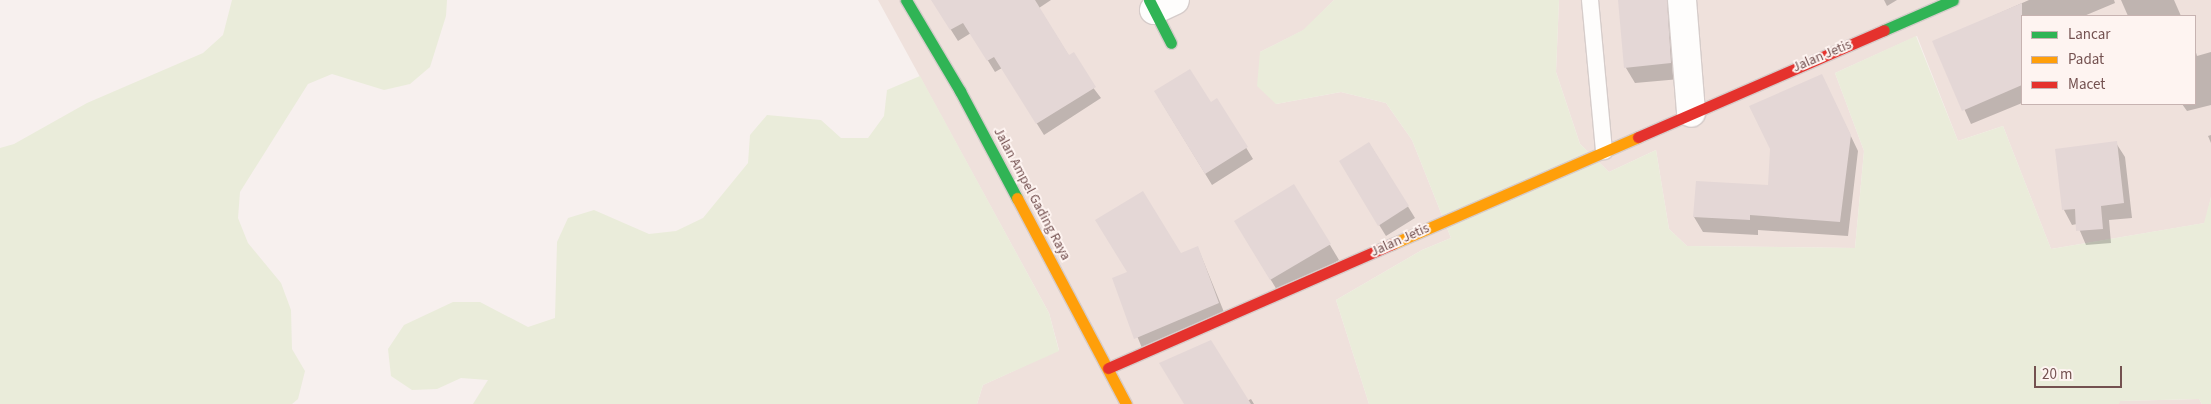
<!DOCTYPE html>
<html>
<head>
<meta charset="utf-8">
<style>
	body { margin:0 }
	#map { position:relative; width:2211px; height:404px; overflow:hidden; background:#f7f0ee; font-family:"Source Sans 3",sans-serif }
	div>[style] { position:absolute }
	.residential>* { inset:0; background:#efe1dc }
	.green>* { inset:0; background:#eaecda }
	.shadow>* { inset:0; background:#0003 }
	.building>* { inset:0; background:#e4d7d6 }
	.roads { filter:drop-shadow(1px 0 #d6ccca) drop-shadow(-1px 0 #d6ccca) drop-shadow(0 1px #d6ccca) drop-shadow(0 -1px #d6ccca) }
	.lane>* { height:16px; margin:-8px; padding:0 8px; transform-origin:8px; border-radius:8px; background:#fefdfc }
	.street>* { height:28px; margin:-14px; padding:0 14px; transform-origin:14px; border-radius:14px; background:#fefdfc }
	.fast>* { height:11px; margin:-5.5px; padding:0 5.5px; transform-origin:5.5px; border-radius:5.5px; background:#30b455 }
	.slow>* { height:11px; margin:-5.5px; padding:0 5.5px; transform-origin:5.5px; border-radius:5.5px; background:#ff9f0a }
	.jam>* { height:11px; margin:-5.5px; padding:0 5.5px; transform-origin:5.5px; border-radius:5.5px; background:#e5322d }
	span { translate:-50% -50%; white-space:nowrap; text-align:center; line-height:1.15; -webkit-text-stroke:4px #fef4f1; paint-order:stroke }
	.street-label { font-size:14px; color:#745150 }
	.legend { position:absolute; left:2021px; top:15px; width:175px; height:90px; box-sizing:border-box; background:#fef4f1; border:1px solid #c7b3b1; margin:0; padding:6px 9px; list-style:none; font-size:15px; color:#745150 }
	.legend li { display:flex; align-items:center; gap:10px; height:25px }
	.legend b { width:25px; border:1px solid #c7b3b1 }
	.scale { position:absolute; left:2034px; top:366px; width:88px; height:22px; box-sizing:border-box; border:2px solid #745150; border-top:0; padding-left:6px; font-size:15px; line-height:18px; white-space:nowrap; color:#745150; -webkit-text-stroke:4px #fef4f1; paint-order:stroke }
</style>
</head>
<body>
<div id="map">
	<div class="residential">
		<div style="clip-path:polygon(878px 0,1334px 0,1304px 30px,1260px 52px,1276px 104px,1341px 92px,1386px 103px,1412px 140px,1451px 238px,1422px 250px,1336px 300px,1369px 404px,977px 404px,983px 385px,1059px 350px,1049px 313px)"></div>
		<div style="clip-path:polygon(evenodd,1559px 0,2211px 0,2211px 197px,2205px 223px,2051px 249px,2003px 126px,1958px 141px,1917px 36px,1835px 73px,1864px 151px,1855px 248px,1687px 246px,1669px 229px,1656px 150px,1609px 172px,1580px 144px,1556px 72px,1559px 0,2022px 16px,2195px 16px,2195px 104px,2022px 104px,2022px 16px)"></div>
		<div style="clip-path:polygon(2199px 399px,2202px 404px,2119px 404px,2119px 401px)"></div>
	</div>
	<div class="green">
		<div style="clip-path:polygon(232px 0,447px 0,446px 16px,430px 67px,410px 84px,384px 90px,332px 74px,308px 84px,240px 192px,238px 218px,248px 243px,281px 283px,291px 310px,292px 349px,305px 371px,298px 399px,292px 404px,0 404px,0 148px,14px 144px,87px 103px,203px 53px,223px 35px)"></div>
		<div style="clip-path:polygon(1334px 0,1559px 0,1556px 72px,1580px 144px,1609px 172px,1656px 150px,1669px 229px,1687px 246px,1855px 248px,1864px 151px,1835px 73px,1916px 36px,1958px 141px,2003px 126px,2051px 249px,2204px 223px,2211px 197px,2211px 404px,2202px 404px,2199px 399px,2120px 401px,2119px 404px,1369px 404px,1336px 300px,1422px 250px,1451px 238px,1412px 140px,1386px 103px,1341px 92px,1276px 104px,1257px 86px,1260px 52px,1303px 30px)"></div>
		<div style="clip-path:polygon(920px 76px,1049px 313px,1059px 351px,983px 385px,977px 404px,473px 404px,488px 380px,461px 378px,437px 389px,412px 390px,391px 376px,388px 349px,404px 325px,453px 302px,480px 302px,528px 327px,555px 318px,557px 242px,568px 218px,594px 210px,649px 234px,676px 231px,703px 218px,748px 163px,750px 135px,767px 115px,821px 120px,841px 138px,868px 138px,884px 116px,887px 90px)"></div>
	</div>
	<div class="shadow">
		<div style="clip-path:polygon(932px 0,1051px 0,1039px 8px,1069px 56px,1101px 98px,1044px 135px,1002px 68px,995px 72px,971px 33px,958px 41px)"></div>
		<div style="clip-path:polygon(1619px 0,1680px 0,1680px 79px,1635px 83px,1626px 68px)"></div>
		<div style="clip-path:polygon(1884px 0,1897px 0,1887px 6px)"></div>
		<div style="clip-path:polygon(2029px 0,2114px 0,2115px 3px,2084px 16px,2022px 16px,2022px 103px,1971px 124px,1934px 42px)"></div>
		<div style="clip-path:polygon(2121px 0,2174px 0,2181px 16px,2128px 16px)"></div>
		<div style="clip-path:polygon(2195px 49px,2197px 56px,2211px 52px,2211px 105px,2187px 111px,2182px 104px,2195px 104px)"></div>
		<div style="clip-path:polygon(1822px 76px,1858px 151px,1848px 236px,1758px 230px,1758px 235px,1703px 232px,1694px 217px,1769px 187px)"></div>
		<div style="clip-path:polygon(1217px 100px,1253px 159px,1212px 185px,1162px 103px,1210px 103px)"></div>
		<div style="clip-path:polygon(2211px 135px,2211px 143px,2208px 136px)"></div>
		<div style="clip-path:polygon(1369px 143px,1415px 218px,1386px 236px,1347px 173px)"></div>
		<div style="clip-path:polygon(2116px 143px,2125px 157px,2132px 218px,2109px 220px,2111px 243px,2086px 245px,2077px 224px,2072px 225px,2064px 210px,2057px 150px)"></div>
		<div style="clip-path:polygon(1244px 236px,1330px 245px,1339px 260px,1280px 295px)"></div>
		<div style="clip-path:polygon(1198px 248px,1226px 317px,1144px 353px,1114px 279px)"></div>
		<div style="clip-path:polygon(1251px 399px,1254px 404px,1185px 404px,1247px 401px)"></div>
	</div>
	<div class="building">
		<div style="clip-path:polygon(931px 0,1035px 0,1069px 55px,1074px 52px,1096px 87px,1036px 124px,994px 57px,987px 61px,963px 23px,950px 30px)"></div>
		<div style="clip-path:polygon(1618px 0,1667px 0,1671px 63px,1624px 68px)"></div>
		<div style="clip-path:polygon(2022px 3px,2022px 85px,1962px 111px,1932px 41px)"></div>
		<div style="clip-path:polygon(1190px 69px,1211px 102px,1217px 98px,1248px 147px,1205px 174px,1154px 91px)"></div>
		<div style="clip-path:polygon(1822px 74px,1851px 135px,1840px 222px,1750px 215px,1750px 220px,1693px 217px,1696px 181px,1768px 185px,1770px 149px,1749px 106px)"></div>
		<div style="clip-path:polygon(2117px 141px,2124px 203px,2101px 206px,2103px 229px,2076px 231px,2075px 209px,2062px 210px,2055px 149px)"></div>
		<div style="clip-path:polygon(1369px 142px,1409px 206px,1378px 226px,1339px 161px)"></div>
		<div style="clip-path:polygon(1294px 184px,1331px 244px,1270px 280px,1234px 221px)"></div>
		<div style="clip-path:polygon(1143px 191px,1181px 253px,1198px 246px,1219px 303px,1134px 339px,1112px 278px,1127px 272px,1095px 220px)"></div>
		<div style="clip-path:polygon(1211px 340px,1251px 404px,1184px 404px,1159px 363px)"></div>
	</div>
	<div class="roads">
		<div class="lane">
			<div style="left:1590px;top:0;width:152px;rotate:84.7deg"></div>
		</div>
		<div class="street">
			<div style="left:1682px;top:0;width:113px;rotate:85.4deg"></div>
			<div style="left:1154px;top:10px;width:23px;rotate:-25deg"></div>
		</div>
		<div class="fast">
			<div style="left:906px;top:0;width:106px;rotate:59.3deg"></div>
			<div style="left:960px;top:91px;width:121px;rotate:62deg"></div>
			<div style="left:1149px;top:0;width:48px;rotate:62.9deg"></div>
			<div style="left:1884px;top:30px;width:75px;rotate:-23.5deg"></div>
		</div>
		<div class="slow">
			<div style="left:1017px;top:198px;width:233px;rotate:62.1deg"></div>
			<div style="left:1392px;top:244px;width:268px;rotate:-23.5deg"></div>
		</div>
		<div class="jam">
			<div style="left:1638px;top:137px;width:268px;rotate:-23.5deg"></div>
			<div style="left:1108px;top:368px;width:310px;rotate:-23.6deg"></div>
		</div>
	</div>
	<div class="street-label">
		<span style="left:1822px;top:56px;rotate:-23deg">Jalan Jetis</span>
		<span style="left:1032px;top:194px;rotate:62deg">Jalan Ampel Gading Raya</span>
		<span style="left:1400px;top:240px;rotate:-24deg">Jalan Jetis</span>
	</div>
	<ul class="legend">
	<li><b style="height:6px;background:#30b455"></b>Lancar</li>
	<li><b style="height:6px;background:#ff9f0a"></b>Padat</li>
	<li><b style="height:6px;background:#e5322d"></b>Macet</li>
	</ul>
	<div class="scale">20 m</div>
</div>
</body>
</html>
